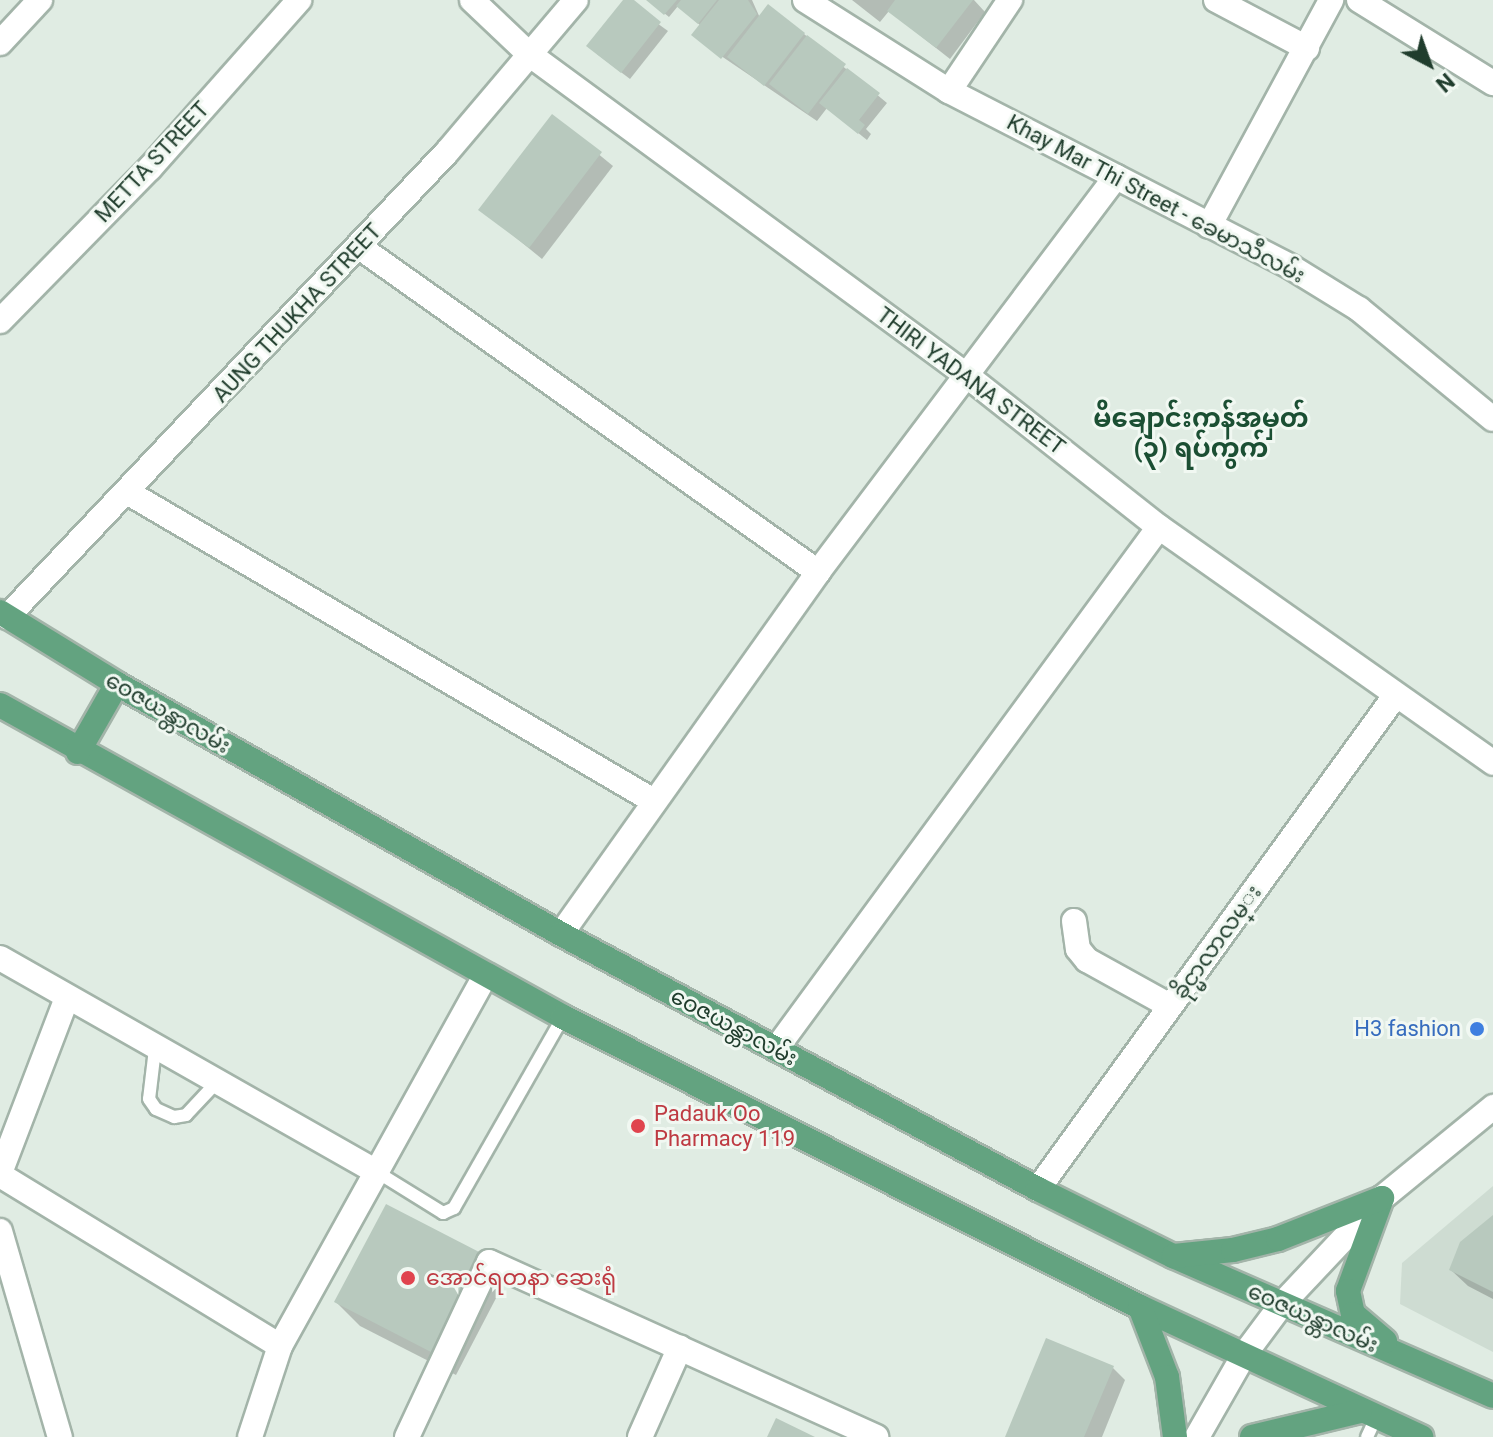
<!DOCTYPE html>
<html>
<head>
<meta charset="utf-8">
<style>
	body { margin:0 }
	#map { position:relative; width:1493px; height:1437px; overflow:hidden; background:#e0ece3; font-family:Roboto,"Noto Sans Myanmar",sans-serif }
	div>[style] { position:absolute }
	.built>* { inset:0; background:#cedcd2 }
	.shadow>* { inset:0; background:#0003 }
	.building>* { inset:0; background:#b8c9be }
	.roads { filter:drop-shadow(2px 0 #a3b4a9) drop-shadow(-2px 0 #a3b4a9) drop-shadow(0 2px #a3b4a9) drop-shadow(0 -2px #a3b4a9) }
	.lane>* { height:12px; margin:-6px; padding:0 6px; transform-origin:6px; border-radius:6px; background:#fff }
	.street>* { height:24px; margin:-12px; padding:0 12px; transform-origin:12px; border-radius:12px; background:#fff }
	.secondary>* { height:24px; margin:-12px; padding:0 12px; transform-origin:12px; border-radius:12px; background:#fff }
	.primary>* { height:24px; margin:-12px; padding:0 12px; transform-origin:12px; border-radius:12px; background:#63a380 }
	.dots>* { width:22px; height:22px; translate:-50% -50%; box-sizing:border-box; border:4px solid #f1f8f2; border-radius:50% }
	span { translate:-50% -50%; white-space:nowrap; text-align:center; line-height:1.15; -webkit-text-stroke:6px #f1f8f2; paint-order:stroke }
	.street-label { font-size:22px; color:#203d2d }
	.shop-label { font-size:22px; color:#366cbe }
	.right { translate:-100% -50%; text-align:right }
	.health-label { font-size:22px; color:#be3a42 }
	.left { translate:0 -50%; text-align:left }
	.quarter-label { font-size:26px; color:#1b4f33; font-weight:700 }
	.north { position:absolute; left:1389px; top:24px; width:80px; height:80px; -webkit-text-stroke:6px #f1f8f2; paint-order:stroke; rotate:139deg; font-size:22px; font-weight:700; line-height:32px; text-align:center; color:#203d2d }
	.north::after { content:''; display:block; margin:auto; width:28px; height:36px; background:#203d2d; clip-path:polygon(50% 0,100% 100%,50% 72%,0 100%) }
</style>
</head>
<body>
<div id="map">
	<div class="built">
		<div style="clip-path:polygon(1493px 1186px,1493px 1352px,1400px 1304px,1402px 1263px)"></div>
	</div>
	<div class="shadow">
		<div style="clip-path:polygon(625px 0,668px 31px,630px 79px,597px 54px)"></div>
		<div style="clip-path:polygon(648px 0,752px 0,760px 18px,804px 34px,887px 103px,866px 129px,871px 134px,867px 140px,827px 108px,817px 121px,702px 43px,701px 26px,678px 6px,669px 17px)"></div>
		<div style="clip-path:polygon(852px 0,974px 0,985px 12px,950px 59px,889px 11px,880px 22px)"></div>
		<div style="clip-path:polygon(552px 116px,613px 166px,542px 259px,481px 209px)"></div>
		<div style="clip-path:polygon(1493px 1218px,1493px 1299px,1468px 1286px,1451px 1270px)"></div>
		<div style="clip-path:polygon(482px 1255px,506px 1279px,456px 1375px,360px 1326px,336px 1302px)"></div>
		<div style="clip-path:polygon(1113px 1368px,1125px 1380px,1102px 1437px,1007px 1437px)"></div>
	</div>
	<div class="building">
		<div style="clip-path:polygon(623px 0,634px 0,661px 22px,621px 73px,586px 46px)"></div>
		<div style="clip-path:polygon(646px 0,677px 0,664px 15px)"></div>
		<div style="clip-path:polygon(681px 0,717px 0,698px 24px,676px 6px)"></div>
		<div style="clip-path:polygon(719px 0,748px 0,757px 14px,721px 59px,691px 35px)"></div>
		<div style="clip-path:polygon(895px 0,973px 0,936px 48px,887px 11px)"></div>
		<div style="clip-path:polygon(768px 4px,805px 33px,764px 86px,727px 57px)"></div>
		<div style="clip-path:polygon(807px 35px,846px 64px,808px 114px,769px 84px)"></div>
		<div style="clip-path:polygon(847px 68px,880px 93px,859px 120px,865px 125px,858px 134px,819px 103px)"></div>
		<div style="clip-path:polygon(552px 114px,602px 152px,529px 248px,478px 210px)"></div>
		<div style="clip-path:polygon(386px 1204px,483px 1254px,431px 1352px,334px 1302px)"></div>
		<div style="clip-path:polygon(1493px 1215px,1493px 1292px,1449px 1270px,1460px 1242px)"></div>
		<div style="clip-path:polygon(1046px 1338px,1114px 1366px,1084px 1437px,1005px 1437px)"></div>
		<div style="clip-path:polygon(776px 1418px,815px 1437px,767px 1437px)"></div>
	</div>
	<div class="roads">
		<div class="lane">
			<div style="left:155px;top:1049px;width:50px;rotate:96.8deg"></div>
			<div style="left:149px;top:1099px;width:12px;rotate:55deg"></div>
			<div style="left:156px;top:1109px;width:20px;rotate:24deg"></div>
			<div style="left:174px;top:1117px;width:12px;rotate:-9deg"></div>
			<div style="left:186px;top:1115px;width:44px;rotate:-46.8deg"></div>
			<div style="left:377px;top:1172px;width:78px;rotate:31.8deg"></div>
			<div style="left:443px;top:1213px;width:12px;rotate:-24deg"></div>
			<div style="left:454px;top:1208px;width:220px;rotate:-60.3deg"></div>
			<div style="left:1367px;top:1437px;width:21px;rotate:-65deg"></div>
		</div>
		<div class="street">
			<div style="left:472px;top:0;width:79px;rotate:43.5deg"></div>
			<div style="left:529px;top:54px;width:541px;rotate:36.28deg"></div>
			<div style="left:965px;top:374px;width:247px;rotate:38.3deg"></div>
			<div style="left:1159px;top:527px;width:409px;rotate:35.2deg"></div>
			<div style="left:805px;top:0;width:170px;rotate:32.3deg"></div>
			<div style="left:949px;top:91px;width:385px;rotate:27.2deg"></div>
			<div style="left:1291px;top:267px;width:80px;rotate:31.7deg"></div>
			<div style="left:1359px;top:309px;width:173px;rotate:39.4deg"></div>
			<div style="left:1216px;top:0;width:103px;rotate:27.8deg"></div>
			<div style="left:1359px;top:0;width:158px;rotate:31.8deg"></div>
			<div style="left:0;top:43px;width:59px;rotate:-47.1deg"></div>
			<div style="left:949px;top:91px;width:110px;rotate:-56.2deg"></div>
			<div style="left:1209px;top:226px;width:257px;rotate:-61.6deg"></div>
			<div style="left:358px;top:246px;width:564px;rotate:35.33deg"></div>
			<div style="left:0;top:321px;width:214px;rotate:-45.6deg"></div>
			<div style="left:150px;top:168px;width:225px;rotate:-48.4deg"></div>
			<div style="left:127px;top:492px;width:609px;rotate:30.4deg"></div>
			<div style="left:7px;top:617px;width:640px;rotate:-46.58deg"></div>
			<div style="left:447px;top:152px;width:199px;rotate:-49.7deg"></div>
			<div style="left:1074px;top:921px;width:28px;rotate:82deg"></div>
			<div style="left:1078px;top:949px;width:14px;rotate:51deg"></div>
			<div style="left:1087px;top:960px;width:95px;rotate:29deg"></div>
			<div style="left:561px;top:934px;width:444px;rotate:-54.6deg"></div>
			<div style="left:818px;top:572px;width:495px;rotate:-53deg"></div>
			<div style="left:0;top:958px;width:434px;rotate:29.6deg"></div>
			<div style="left:776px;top:1049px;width:647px;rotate:-53.73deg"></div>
			<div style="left:0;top:1173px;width:185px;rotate:-69.1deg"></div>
			<div style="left:0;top:1175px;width:328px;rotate:31.4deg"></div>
			<div style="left:1038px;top:1189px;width:609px;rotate:-54.09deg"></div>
			<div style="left:0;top:1231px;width:215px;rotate:73.8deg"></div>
			<div style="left:250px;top:1437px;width:96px;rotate:-71.8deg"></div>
			<div style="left:280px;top:1346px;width:424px;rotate:-61deg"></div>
			<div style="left:407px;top:1437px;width:193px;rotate:-64.9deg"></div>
			<div style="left:489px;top:1262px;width:425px;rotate:24.3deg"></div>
			<div style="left:640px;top:1437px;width:98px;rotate:-66deg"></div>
		</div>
		<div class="secondary">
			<div style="left:1197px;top:1437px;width:95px;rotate:-60.2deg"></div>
			<div style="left:1244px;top:1355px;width:64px;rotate:-53.3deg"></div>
			<div style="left:1282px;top:1304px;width:146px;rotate:-46.7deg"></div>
			<div style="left:1382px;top:1198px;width:144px;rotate:-39.3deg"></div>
		</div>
		<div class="primary">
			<div style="left:0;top:612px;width:137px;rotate:31.6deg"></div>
			<div style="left:117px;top:684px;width:510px;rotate:29.38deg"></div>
			<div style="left:561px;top:934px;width:541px;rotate:28.13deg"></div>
			<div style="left:1038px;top:1189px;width:151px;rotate:26.4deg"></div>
			<div style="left:1173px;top:1256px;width:349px;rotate:23.6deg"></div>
			<div style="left:0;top:705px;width:644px;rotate:28.99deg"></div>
			<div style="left:563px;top:1017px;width:646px;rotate:26.68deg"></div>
			<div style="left:1140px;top:1307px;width:310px;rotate:24.8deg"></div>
			<div style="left:78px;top:752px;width:78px;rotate:-60.2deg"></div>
			<div style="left:1382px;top:1198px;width:99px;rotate:110.1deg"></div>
			<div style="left:1348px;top:1291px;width:24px;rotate:78deg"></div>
			<div style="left:1353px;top:1314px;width:42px;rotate:40.2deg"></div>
			<div style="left:1174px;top:1256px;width:59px;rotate:-5.8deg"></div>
			<div style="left:1233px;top:1250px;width:46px;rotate:-13.7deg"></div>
			<div style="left:1278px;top:1239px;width:112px;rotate:-21.5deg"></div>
			<div style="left:1140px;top:1307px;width:75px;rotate:68.9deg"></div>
			<div style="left:1167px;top:1377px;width:61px;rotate:82.4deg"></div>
			<div style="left:1252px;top:1437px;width:111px;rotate:-13.5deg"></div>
		</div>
	</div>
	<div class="dots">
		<div style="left:1477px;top:1029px;background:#3f7fe0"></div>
		<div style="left:638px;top:1126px;background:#e0444e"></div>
		<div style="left:408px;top:1278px;background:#e0444e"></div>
	</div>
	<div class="street-label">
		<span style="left:152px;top:162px;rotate:-47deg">METTA STREET</span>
		<span style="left:1156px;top:199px;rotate:28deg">Khay Mar Thi Street - ခေမာသီလမ်း</span>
		<span style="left:297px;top:313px;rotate:-47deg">AUNG THUKHA STREET</span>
		<span style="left:971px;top:381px;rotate:37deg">THIRI YADANA STREET</span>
		<span style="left:168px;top:713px;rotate:30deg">ဝေဇယန္တာလမ်း</span>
		<span style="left:1217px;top:942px;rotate:-54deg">ခိုင္မာလာလမ္း</span>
		<span style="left:734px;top:1027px;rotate:28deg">ဝေဇယန္တာလမ်း</span>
		<span style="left:1313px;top:1318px;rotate:24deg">ဝေဇယန္တာလမ်း</span>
	</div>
	<div class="shop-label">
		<span class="right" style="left:1461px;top:1029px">H3 fashion</span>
	</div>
	<div class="health-label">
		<span class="left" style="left:654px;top:1126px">Padauk Oo<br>Pharmacy 119</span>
		<span class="left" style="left:426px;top:1278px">အောင်ရတနာ ဆေးရုံ</span>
	</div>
	<div class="quarter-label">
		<span style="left:1201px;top:434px">မိချောင်းကန်အမှတ်<br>(၃) ရပ်ကွက်</span>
	</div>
	<div class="north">N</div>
</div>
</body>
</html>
